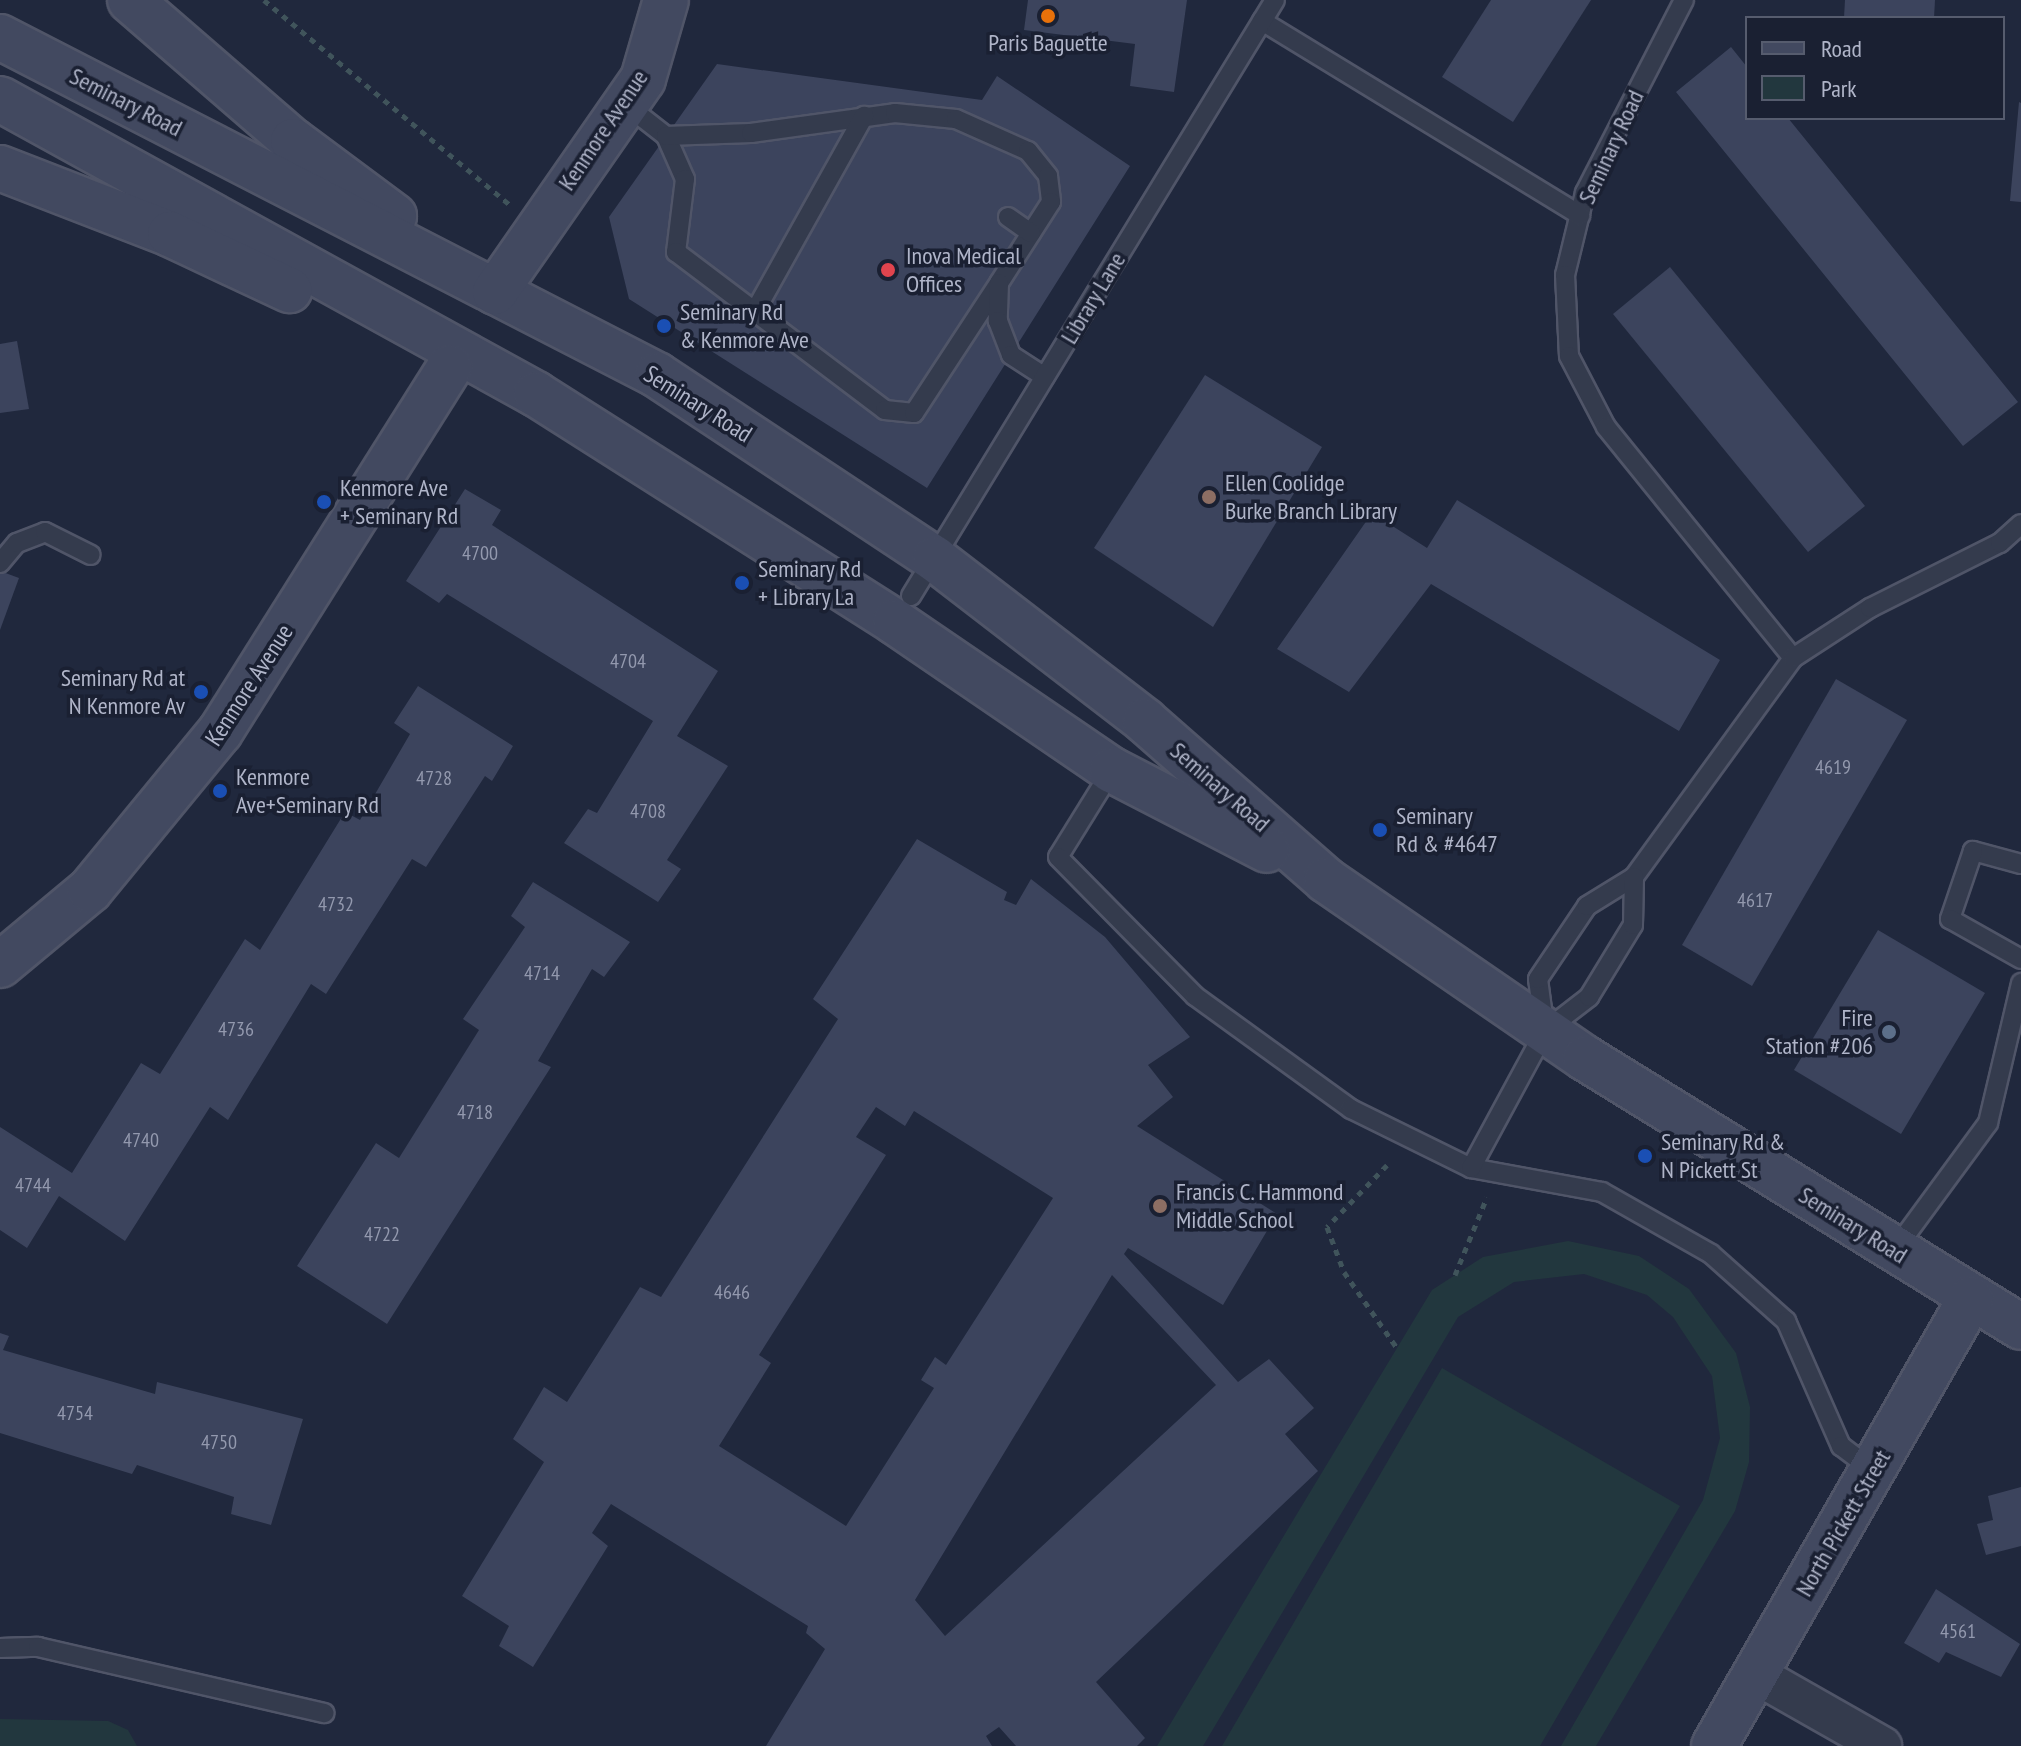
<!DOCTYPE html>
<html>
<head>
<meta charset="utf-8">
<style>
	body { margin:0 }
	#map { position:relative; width:2021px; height:1746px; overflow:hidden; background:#20283d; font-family:"PT Sans Narrow",sans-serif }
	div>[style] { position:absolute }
	.green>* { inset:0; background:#22373e }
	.building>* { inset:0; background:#3c445d }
	.path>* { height:5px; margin-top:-2.5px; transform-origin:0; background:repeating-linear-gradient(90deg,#40545b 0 6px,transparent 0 12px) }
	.roads { filter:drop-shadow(2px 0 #505568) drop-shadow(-2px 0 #505568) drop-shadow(0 2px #505568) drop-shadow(0 -2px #505568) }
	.lane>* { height:18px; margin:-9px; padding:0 9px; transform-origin:9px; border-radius:9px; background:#343b4d }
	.street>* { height:38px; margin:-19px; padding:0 19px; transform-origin:19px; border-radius:19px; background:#343b4d }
	.secondary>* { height:44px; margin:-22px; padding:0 22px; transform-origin:22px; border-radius:22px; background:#424960 }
	.dots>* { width:22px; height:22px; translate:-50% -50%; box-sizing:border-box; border:4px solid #1a2032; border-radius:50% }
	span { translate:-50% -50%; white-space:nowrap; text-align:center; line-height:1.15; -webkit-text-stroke:7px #1a2032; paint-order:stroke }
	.number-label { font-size:20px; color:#9399ae }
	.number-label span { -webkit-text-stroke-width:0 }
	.poi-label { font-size:24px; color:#b0b5c9 }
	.left { translate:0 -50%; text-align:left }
	.right { translate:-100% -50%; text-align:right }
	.street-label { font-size:24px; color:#b0b5c9 }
	.legend { position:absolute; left:1745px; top:16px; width:260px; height:104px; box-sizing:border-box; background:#1a2032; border:2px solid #565c6e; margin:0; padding:10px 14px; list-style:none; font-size:24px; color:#b0b5c9 }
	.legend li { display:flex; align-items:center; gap:16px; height:40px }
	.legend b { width:40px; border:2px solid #565c6e }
</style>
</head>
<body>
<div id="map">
	<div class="green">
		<div style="clip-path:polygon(1568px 1241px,1639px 1256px,1689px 1289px,1736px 1353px,1750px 1407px,1749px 1462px,1735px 1511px,1596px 1746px,1561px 1746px,1703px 1500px,1720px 1438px,1712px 1376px,1673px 1317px,1647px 1295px,1584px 1274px,1514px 1282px,1458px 1317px,1203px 1746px,1157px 1746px,1432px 1290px,1483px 1257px)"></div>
		<div style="clip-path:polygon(1442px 1368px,1680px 1506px,1540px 1746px,1222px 1746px)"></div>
		<div style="clip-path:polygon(0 1719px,108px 1721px,128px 1730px,137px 1746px,0 1746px)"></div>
	</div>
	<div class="building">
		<div style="clip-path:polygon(1028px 0,1187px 0,1174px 92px,1130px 86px,1135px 44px,1024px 30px)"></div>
		<div style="clip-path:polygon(1491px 0,1591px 0,1513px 122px,1442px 77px)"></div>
		<div style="clip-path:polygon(1845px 0,1935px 0,1934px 18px,1844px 18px)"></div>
		<div style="clip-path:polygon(1731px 47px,1747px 67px,1747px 118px,1788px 118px,2018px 402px,1963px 446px,1676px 92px)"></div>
		<div style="clip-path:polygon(717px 64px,982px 100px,997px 76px,1130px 166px,927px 488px,629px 299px,609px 217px)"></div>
		<div style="clip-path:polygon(2019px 102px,2021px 103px,2021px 202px,2010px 201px)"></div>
		<div style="clip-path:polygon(1670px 267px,1865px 506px,1808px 552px,1613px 314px)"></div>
		<div style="clip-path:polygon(17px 341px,29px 409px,0 413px,0 344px)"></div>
		<div style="clip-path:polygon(1205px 375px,1322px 447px,1213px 627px,1094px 548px)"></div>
		<div style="clip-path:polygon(465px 489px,501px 510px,492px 525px,718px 671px,677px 736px,728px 766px,667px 860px,681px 869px,658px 902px,564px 843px,588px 809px,597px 813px,653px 721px,447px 594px,439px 603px,406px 581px)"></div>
		<div style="clip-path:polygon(1457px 500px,1720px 660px,1679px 731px,1431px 584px,1349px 692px,1277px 649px,1372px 513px,1427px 548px)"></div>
		<div style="clip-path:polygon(0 571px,19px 578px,0 630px)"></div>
		<div style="clip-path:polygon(1836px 679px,1907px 720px,1752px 986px,1682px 945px)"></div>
		<div style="clip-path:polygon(418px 686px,513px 746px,492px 781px,485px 776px,426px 867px,412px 859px,326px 994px,311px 984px,228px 1120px,210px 1107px,125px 1241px,59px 1196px,27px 1248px,0 1230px,0 1127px,72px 1173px,141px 1063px,160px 1074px,245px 939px,260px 950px,345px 812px,360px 820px,410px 734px,394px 723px)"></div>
		<div style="clip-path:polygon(evenodd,917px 839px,1007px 892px,1004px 900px,1016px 905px,1031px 879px,1105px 937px,1190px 1037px,1148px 1065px,1173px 1097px,1137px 1126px,1277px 1214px,1223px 1305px,1128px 1248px,1124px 1254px,1238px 1382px,1269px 1359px,1314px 1408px,1285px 1434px,1318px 1471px,1096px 1682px,1145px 1738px,1137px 1746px,1016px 1746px,999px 1727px,986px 1736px,992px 1746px,766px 1746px,825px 1649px,806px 1633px,808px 1626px,611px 1504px,592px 1533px,608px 1546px,533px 1667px,499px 1646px,509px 1626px,462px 1596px,544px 1462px,513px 1439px,544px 1387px,567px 1402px,640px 1287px,661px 1297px,838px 1019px,813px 999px,917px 839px,876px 1107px,905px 1126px,914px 1111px,1053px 1198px,946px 1365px,935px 1357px,921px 1380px,934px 1388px,846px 1526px,719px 1446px,771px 1363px,759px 1355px,886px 1155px,856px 1137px,876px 1107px,917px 839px,1112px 1275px,1216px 1385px,945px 1636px,915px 1600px,1112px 1275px)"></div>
		<div style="clip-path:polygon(533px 882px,630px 942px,604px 977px,592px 969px,538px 1061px,551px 1067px,387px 1324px,297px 1266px,376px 1143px,399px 1158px,479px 1030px,463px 1019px,525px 927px,511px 916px)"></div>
		<div style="clip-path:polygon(1878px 930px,1985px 993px,1901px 1134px,1794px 1070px)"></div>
		<div style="clip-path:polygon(0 1333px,9px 1336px,3px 1350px,155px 1394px,157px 1382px,303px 1419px,271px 1525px,231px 1514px,234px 1497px,137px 1465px,132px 1474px,0 1433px)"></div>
		<div style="clip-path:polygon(2021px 1487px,2021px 1546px,1986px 1555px,1977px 1524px,1993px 1520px,1988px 1496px)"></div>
		<div style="clip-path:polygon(1936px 1589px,2020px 1644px,2001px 1677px,1946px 1652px,1939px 1663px,1904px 1643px)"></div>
	</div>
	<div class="path">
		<div style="left:264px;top:0;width:319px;rotate:39.8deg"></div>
		<div style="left:1387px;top:1165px;width:86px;rotate:134.1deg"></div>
		<div style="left:1327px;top:1227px;width:48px;rotate:69.3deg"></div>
		<div style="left:1344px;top:1272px;width:93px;rotate:55.1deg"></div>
		<div style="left:1455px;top:1275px;width:84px;rotate:-67.7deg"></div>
	</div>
	<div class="roads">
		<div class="lane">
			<div style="left:1684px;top:0;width:217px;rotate:117.2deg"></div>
			<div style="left:1585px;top:193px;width:84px;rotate:103.7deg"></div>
			<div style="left:1565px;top:275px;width:81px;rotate:87.2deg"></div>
			<div style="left:1569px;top:356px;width:80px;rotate:62.5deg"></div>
			<div style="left:1606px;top:427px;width:297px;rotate:51deg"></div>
			<div style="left:1262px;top:21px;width:373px;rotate:31.4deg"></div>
			<div style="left:625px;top:104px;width:52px;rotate:38deg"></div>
			<div style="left:666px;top:136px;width:47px;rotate:66.2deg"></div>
			<div style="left:685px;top:179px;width:74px;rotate:97deg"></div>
			<div style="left:676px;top:252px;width:262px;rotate:37.1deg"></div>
			<div style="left:885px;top:410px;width:29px;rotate:6deg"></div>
			<div style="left:914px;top:413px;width:152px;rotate:-56.8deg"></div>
			<div style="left:666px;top:136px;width:85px;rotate:-2deg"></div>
			<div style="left:751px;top:133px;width:145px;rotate:-7.9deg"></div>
			<div style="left:895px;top:113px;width:61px;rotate:5.6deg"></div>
			<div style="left:956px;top:119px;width:79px;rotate:24deg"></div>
			<div style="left:1028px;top:151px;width:32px;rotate:51deg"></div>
			<div style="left:1048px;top:176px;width:26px;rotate:83deg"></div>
			<div style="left:1051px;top:202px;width:96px;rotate:122.7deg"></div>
			<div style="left:999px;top:283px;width:38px;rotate:92deg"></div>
			<div style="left:998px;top:321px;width:36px;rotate:69deg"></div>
			<div style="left:1011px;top:355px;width:40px;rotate:32.9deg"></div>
			<div style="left:1008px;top:217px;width:28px;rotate:35deg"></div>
			<div style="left:754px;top:313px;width:226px;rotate:-60.8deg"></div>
			<div style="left:0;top:563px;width:26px;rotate:-50deg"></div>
			<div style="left:17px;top:543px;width:30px;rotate:-21deg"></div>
			<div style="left:45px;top:532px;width:51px;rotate:26.6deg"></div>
			<div style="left:911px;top:596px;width:698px;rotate:-58.59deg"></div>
			<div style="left:1112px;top:770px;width:102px;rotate:121.8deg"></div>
			<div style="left:1058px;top:857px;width:195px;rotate:45.4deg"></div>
			<div style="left:1195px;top:996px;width:193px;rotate:35.9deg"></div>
			<div style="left:1351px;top:1109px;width:134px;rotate:26.2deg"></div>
			<div style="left:1471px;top:1168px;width:133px;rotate:10.4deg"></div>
			<div style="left:1602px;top:1192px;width:125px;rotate:29.6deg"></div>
			<div style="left:1711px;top:1254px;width:101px;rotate:41.8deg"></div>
			<div style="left:1786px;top:1321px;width:137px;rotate:66.3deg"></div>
			<div style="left:1841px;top:1446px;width:40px;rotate:37deg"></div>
			<div style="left:2021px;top:864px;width:50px;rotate:-164.8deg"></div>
			<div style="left:1973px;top:851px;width:72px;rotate:108.7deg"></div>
			<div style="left:1950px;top:919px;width:81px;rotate:29.4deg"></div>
			<div style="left:1544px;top:1024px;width:45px;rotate:-97.6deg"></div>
			<div style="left:1538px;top:979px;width:88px;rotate:-56.1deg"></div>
			<div style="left:1587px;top:906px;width:55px;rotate:-31.7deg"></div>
			<div style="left:1634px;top:877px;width:271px;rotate:-54deg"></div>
			<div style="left:1793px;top:658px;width:92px;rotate:-33deg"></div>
			<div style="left:1870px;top:608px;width:145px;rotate:-26.6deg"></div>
			<div style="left:2000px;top:543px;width:28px;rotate:-42deg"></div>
			<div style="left:1471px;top:1168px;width:156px;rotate:-61.6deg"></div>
			<div style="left:1545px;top:1031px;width:56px;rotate:-37.7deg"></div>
			<div style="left:1589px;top:997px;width:84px;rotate:-58.6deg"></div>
			<div style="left:1633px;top:925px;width:48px;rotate:-88.8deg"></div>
			<div style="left:1894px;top:1251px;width:159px;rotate:-53.7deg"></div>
			<div style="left:1988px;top:1123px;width:144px;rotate:-76.7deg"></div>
			<div style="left:0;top:1648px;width:38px;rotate:-2deg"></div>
			<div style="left:38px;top:1647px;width:294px;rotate:13deg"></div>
		</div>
		<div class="street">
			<div style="left:1757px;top:1675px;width:144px;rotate:29.6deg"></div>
		</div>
		<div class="secondary">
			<div style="left:130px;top:0;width:216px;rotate:40.9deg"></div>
			<div style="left:293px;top:141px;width:126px;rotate:36.6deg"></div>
			<div style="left:0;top:37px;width:739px;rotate:27.22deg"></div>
			<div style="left:657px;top:375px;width:333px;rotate:33.5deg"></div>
			<div style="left:935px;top:559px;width:265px;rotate:37.6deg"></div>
			<div style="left:1145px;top:721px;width:241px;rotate:41.3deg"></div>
			<div style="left:1326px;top:880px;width:314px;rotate:34.5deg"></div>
			<div style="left:1585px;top:1058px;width:512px;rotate:31.67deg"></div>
			<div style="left:0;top:99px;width:612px;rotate:28.83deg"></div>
			<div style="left:536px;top:394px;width:425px;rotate:32.4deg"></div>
			<div style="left:895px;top:622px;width:263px;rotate:34.3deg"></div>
			<div style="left:1112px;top:770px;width:174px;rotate:27.3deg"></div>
			<div style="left:0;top:168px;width:182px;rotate:21.2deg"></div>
			<div style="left:170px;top:234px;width:132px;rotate:25.2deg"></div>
			<div style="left:495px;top:292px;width:259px;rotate:-55.2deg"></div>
			<div style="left:643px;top:79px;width:82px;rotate:-73.8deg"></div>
			<div style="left:0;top:965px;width:117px;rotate:-39.8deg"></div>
			<div style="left:90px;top:890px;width:205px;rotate:-50.6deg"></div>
			<div style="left:220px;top:732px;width:431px;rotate:-57.8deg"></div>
			<div style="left:1714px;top:1746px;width:516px;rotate:-60.16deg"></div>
		</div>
	</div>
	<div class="dots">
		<div style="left:1048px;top:16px;background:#e8710a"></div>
		<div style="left:888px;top:270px;background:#e0444e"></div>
		<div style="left:664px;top:326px;background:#1a4fb4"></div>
		<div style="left:1209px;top:497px;background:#8d6e63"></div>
		<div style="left:324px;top:502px;background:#1a4fb4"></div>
		<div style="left:742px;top:583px;background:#1a4fb4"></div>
		<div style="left:201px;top:692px;background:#1a4fb4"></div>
		<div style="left:220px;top:791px;background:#1a4fb4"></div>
		<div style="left:1380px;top:830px;background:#1a4fb4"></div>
		<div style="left:1889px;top:1032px;background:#5c6f8a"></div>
		<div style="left:1645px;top:1156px;background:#1a4fb4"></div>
		<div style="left:1160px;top:1206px;background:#8d6e63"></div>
	</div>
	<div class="number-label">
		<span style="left:480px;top:553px">4700</span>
		<span style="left:628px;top:661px">4704</span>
		<span style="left:1833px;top:767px">4619</span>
		<span style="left:434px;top:778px">4728</span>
		<span style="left:648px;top:811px">4708</span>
		<span style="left:1755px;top:900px">4617</span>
		<span style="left:336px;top:904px">4732</span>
		<span style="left:542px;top:973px">4714</span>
		<span style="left:236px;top:1029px">4736</span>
		<span style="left:475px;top:1112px">4718</span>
		<span style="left:141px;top:1140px">4740</span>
		<span style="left:33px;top:1185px">4744</span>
		<span style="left:382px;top:1234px">4722</span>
		<span style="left:732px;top:1292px">4646</span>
		<span style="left:75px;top:1413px">4754</span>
		<span style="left:219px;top:1442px">4750</span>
		<span style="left:1958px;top:1631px">4561</span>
	</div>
	<div class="poi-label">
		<span style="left:1048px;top:43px">Paris Baguette</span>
		<span class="left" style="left:906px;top:270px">Inova Medical<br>Offices</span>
		<span class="left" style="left:680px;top:326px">Seminary Rd<br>&amp; Kenmore Ave</span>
		<span class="left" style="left:1225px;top:497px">Ellen Coolidge<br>Burke Branch Library</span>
		<span class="left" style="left:340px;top:502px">Kenmore Ave<br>+ Seminary Rd</span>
		<span class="left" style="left:758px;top:583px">Seminary Rd<br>+ Library La</span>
		<span class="right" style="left:185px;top:692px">Seminary Rd at<br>N Kenmore Av</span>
		<span class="left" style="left:236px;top:791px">Kenmore<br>Ave+Seminary Rd</span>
		<span class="left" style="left:1396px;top:830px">Seminary<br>Rd &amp; #4647</span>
		<span class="right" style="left:1873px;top:1032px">Fire<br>Station #206</span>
		<span class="left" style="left:1661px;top:1156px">Seminary Rd &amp;<br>N Pickett St</span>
		<span class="left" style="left:1176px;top:1206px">Francis C. Hammond<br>Middle School</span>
	</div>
	<div class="street-label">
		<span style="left:126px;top:102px;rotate:27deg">Seminary Road</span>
		<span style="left:603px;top:130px;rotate:-56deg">Kenmore Avenue</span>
		<span style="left:1611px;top:147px;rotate:-65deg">Seminary Road</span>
		<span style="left:1093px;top:298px;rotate:-59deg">Library Lane</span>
		<span style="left:698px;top:404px;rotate:32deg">Seminary Road</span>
		<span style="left:249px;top:685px;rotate:-57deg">Kenmore Avenue</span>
		<span style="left:1220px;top:787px;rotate:41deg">Seminary Road</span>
		<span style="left:1853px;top:1225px;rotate:32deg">Seminary Road</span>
		<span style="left:1843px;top:1523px;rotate:-60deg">North Pickett Street</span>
	</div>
	<ul class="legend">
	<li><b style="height:10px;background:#424960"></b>Road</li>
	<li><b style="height:22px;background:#22373e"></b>Park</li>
	</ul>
</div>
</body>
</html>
